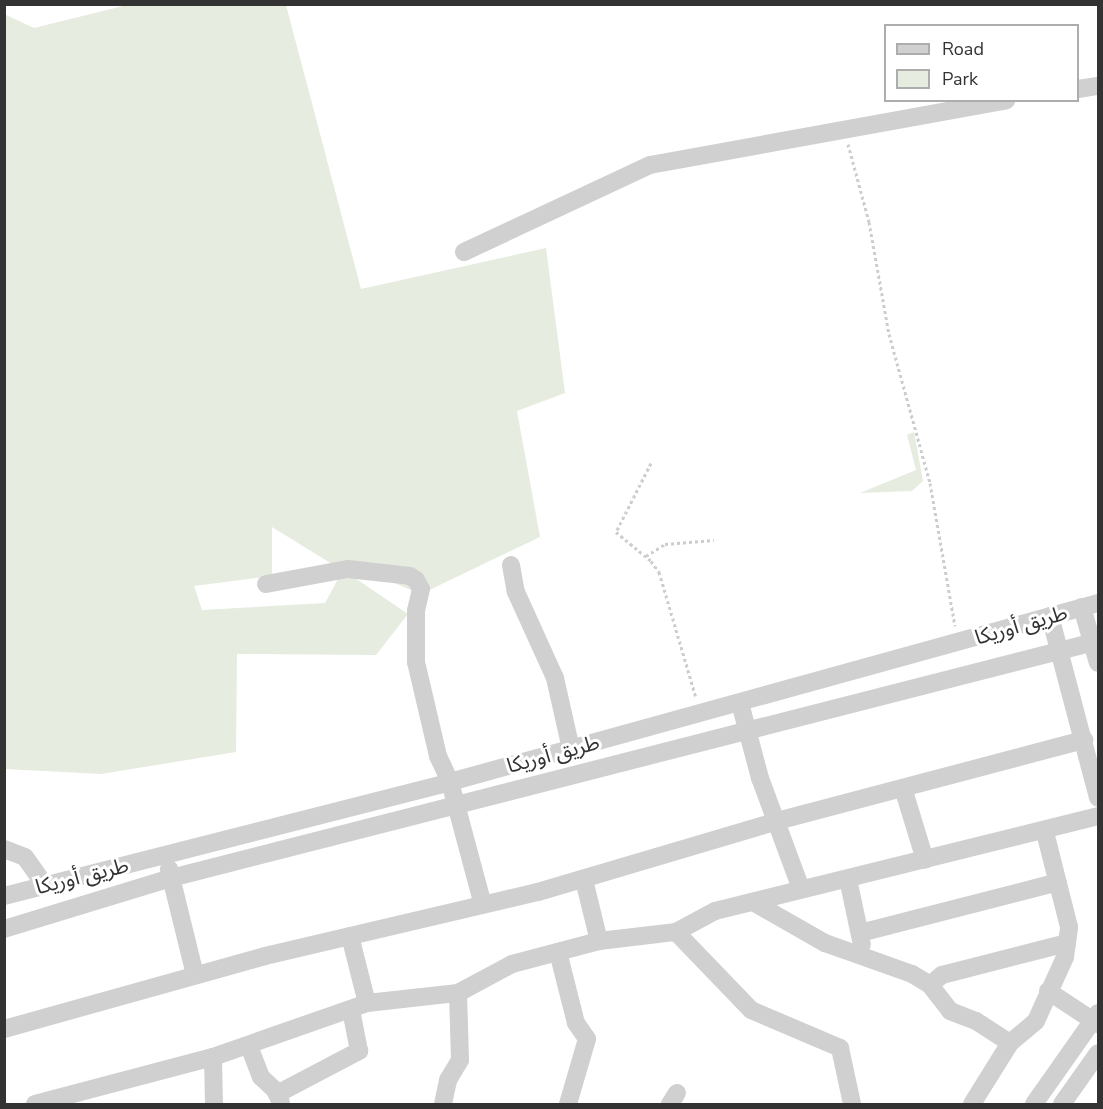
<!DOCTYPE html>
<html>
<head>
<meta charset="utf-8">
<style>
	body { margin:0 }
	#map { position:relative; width:1103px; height:1109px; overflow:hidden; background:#fff; font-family:"Nunito Sans","Noto Sans Arabic",sans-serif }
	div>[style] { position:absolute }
	.green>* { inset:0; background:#e6ecdf }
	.path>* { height:3px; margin-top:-1.5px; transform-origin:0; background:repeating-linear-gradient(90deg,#cdcdcd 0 3px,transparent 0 6px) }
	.minor>* { height:18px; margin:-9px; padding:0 9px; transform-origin:9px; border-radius:9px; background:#d0d0d0 }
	span { translate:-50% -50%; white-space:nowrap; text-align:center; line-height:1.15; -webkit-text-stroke:6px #fff; paint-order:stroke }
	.street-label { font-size:21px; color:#333 }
	.frame { position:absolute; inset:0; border:6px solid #333; pointer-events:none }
	.legend { position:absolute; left:884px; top:24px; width:195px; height:78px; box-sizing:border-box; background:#fff; border:2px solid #adadad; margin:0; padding:8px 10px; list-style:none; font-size:18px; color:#333 }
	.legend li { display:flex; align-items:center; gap:12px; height:30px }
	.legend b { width:30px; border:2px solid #adadad }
</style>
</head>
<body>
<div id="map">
	<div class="green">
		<div style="clip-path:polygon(127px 5px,286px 5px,361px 289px,546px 248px,565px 393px,517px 411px,540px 537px,421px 594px,358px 568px,332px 564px,272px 527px,272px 576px,194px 586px,202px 610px,325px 603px,343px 570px,408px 614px,376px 655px,237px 654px,236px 752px,101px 774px,5px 769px,4px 14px,34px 28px)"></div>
		<div style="clip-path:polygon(914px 432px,923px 481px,912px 491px,860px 493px,916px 470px,907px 435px)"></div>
	</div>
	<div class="path">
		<div style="left:848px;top:144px;width:81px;rotate:74.9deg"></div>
		<div style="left:869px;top:222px;width:114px;rotate:79.9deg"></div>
		<div style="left:889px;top:334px;width:155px;rotate:74.6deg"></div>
		<div style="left:930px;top:483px;width:145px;rotate:80.1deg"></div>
		<div style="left:651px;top:463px;width:77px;rotate:116.9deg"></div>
		<div style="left:616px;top:532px;width:45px;rotate:39.6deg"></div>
		<div style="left:651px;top:561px;width:14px;rotate:54deg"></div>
		<div style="left:659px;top:572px;width:131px;rotate:73.6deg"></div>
		<div style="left:646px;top:556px;width:22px;rotate:-32deg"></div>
		<div style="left:665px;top:544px;width:49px;rotate:-4.7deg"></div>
	</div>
	<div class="minor">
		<div style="left:1078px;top:89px;width:20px;rotate:-9deg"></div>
		<div style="left:464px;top:252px;width:205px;rotate:-25.1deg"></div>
		<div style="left:650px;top:165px;width:362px;rotate:-10.3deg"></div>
		<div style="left:511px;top:565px;width:27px;rotate:80deg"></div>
		<div style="left:516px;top:592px;width:94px;rotate:65.6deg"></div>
		<div style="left:555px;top:678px;width:73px;rotate:77.3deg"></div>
		<div style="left:266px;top:584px;width:83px;rotate:-10.4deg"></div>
		<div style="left:348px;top:569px;width:62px;rotate:6.4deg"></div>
		<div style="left:410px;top:576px;width:7px;rotate:34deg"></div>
		<div style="left:416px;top:580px;width:10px;rotate:61deg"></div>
		<div style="left:421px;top:589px;width:23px;rotate:103deg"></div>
		<div style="left:416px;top:611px;width:51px;rotate:90deg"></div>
		<div style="left:416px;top:662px;width:97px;rotate:76.8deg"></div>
		<div style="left:438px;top:756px;width:29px;rotate:65deg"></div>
		<div style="left:450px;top:782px;width:127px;rotate:75deg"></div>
		<div style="left:1082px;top:607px;width:58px;rotate:74.1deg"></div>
		<div style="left:1050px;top:616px;width:188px;rotate:75.2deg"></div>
		<div style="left:740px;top:703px;width:78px;rotate:75.1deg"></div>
		<div style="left:760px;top:778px;width:118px;rotate:69.7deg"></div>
		<div style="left:903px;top:788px;width:75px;rotate:73deg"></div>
		<div style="left:4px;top:849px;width:22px;rotate:21deg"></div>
		<div style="left:25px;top:857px;width:33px;rotate:55deg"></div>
		<div style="left:169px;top:869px;width:109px;rotate:76.2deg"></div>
		<div style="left:848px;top:879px;width:67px;rotate:78deg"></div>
		<div style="left:584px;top:880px;width:63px;rotate:76.2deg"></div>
		<div style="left:599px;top:941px;width:78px;rotate:-6.7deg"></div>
		<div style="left:676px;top:932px;width:108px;rotate:46.1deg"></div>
		<div style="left:751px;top:1010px;width:97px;rotate:23.1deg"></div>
		<div style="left:840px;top:1048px;width:57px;rotate:77.9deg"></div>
		<div style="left:4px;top:896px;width:460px;rotate:-14.3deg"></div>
		<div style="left:450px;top:782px;width:672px;rotate:-15.44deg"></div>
		<div style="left:753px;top:902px;width:83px;rotate:29.7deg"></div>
		<div style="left:825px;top:943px;width:92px;rotate:19.6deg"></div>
		<div style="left:912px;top:974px;width:21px;rotate:31deg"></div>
		<div style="left:930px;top:985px;width:33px;rotate:52deg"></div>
		<div style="left:950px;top:1011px;width:28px;rotate:21deg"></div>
		<div style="left:976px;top:1021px;width:40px;rotate:32.9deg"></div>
		<div style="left:4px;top:929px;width:175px;rotate:-17deg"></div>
		<div style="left:171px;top:878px;width:957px;rotate:-14.34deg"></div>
		<div style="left:676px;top:932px;width:44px;rotate:-28.3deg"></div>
		<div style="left:715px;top:911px;width:395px;rotate:-13.9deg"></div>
		<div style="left:860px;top:933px;width:204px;rotate:-14.4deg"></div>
		<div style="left:350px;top:936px;width:69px;rotate:75.8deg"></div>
		<div style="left:367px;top:1003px;width:92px;rotate:-6.3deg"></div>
		<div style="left:458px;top:993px;width:61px;rotate:-28.2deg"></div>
		<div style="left:512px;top:964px;width:90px;rotate:-14.8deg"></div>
		<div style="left:558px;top:952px;width:73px;rotate:75.8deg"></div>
		<div style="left:576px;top:1023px;width:19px;rotate:55deg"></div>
		<div style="left:587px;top:1039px;width:68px;rotate:106.3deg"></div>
		<div style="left:930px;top:985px;width:16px;rotate:-40deg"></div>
		<div style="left:942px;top:975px;width:129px;rotate:-14.4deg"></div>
		<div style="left:1048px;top:991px;width:60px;rotate:33.4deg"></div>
		<div style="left:4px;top:1029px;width:271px;rotate:-15.6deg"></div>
		<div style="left:265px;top:956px;width:280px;rotate:-13.2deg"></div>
		<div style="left:538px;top:892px;width:249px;rotate:-16.5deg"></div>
		<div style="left:777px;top:821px;width:318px;rotate:-14.8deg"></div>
		<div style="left:249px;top:1046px;width:33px;rotate:69deg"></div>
		<div style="left:261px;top:1077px;width:19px;rotate:43deg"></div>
		<div style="left:275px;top:1090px;width:14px;rotate:65deg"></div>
		<div style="left:213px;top:1057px;width:47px;rotate:88.8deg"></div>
		<div style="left:277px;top:1094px;width:93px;rotate:-27.7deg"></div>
		<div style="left:359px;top:1051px;width:42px;rotate:-101deg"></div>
		<div style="left:35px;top:1104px;width:184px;rotate:-14.8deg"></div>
		<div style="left:213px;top:1057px;width:163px;rotate:-19.3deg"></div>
		<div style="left:443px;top:1104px;width:25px;rotate:-78deg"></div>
		<div style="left:448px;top:1080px;width:23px;rotate:-59deg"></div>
		<div style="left:460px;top:1060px;width:67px;rotate:-91.7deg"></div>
		<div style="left:670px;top:1104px;width:13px;rotate:-58deg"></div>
		<div style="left:972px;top:1104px;width:72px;rotate:-58.1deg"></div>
		<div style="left:1010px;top:1043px;width:34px;rotate:-40deg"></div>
		<div style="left:1036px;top:1021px;width:70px;rotate:-65.6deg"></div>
		<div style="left:1065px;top:957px;width:30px;rotate:-82deg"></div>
		<div style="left:1069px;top:927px;width:98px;rotate:-104.2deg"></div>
		<div style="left:1034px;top:1104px;width:111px;rotate:-54.9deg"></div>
		<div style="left:1062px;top:1104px;width:62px;rotate:-54.8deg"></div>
	</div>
	<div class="street-label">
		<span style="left:1021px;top:625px;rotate:-16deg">طريق أوريكا</span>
		<span style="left:553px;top:754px;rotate:-15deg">طريق أوريكا</span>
		<span style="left:82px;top:876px;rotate:-14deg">طريق أوريكا</span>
	</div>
	<div class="frame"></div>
	<ul class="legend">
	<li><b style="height:8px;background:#d0d0d0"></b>Road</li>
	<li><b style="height:16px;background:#e6ecdf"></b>Park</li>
	</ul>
</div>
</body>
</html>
